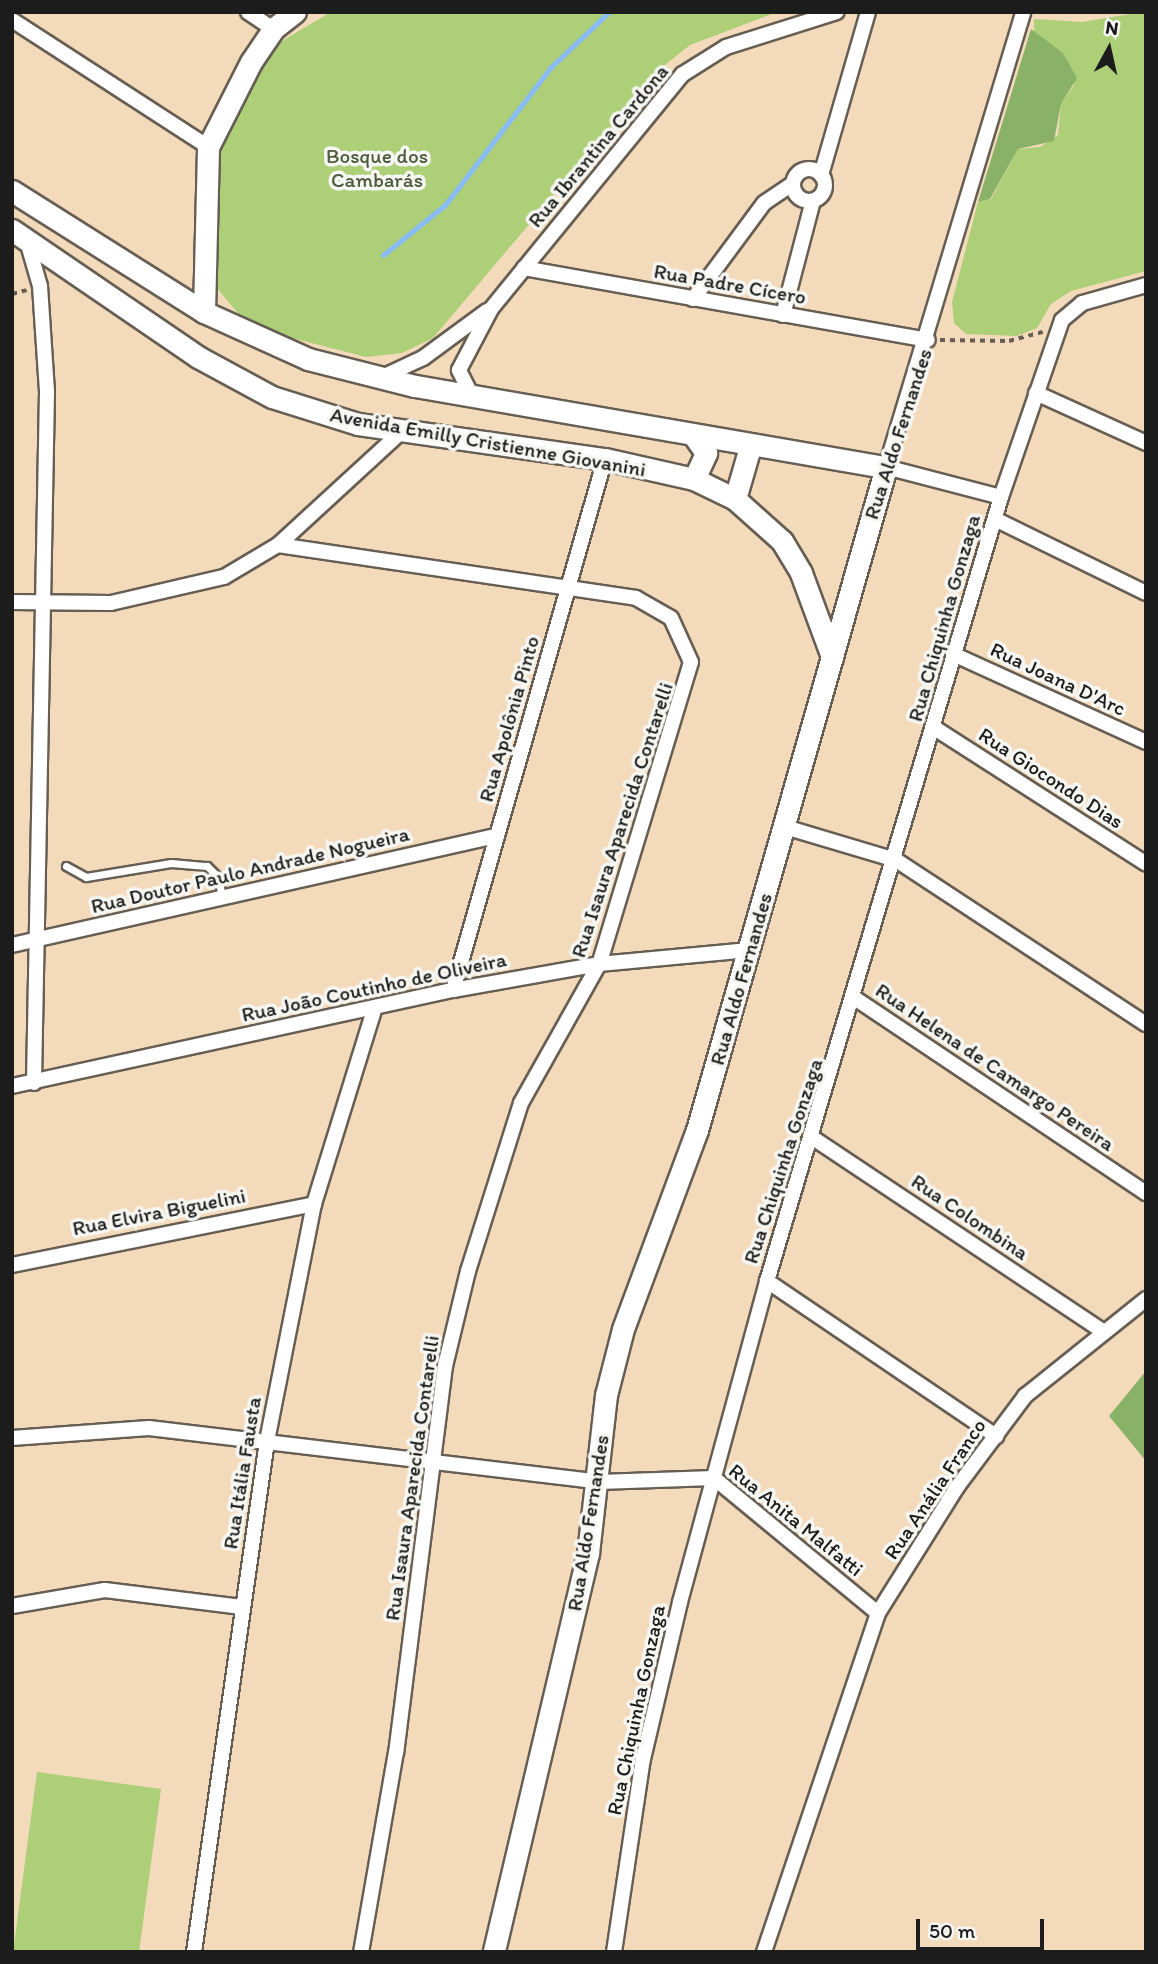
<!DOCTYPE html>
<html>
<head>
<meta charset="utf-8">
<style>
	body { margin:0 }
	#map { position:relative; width:1158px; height:1964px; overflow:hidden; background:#f3daba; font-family:Itim,sans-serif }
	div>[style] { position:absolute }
	.green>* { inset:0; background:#accf78 }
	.forest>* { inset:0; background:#89b268 }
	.stream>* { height:5px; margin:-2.5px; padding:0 2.5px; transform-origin:2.5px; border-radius:2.5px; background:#89bbf6 }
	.path>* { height:3.5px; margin-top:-1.75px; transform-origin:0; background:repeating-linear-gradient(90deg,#675e53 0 5px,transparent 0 10px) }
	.roads { filter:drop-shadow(2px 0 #675e53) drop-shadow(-2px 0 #675e53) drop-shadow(0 2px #675e53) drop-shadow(0 -2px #675e53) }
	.lane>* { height:7px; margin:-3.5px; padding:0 3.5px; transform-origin:3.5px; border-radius:3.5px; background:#fff }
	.street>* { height:14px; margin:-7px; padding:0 7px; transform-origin:7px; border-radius:7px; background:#fff }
	.street>.ring { margin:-7px; padding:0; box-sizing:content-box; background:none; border:14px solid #fff; border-radius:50% }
	.secondary>* { height:21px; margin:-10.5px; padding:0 10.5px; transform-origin:10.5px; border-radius:10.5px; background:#fff }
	span { translate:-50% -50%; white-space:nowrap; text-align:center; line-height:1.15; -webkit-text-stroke:7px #f6f6f2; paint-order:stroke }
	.street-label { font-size:21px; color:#1c1c1c }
	.park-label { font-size:21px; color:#4e5b3c }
	.frame { position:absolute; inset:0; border:14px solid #1c1c1c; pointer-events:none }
	.north { position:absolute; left:1074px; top:14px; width:70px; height:70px; -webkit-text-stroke:5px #f6f6f2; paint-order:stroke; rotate:8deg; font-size:19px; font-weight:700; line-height:28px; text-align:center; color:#1c1c1c }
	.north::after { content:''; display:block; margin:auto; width:24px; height:32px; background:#1c1c1c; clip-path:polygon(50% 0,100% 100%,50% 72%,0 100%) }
	.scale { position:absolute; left:916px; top:1919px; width:128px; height:32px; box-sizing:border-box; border:4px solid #1c1c1c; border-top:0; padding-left:9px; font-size:21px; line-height:24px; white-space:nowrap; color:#1c1c1c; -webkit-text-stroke:5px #f6f6f2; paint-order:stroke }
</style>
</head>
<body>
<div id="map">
	<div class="green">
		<div style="clip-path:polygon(331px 12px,777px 12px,690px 45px,661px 68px,433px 338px,402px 353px,366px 357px,280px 335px,241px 317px,217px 288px,212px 268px,217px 170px,227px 126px,275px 45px)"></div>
		<div style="clip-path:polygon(1136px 13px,1146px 15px,1146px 271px,1071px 291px,1051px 304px,1037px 328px,1017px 336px,966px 334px,954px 323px,952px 302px,978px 202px,991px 199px,1018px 149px,1040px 147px,1058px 135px,1061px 104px,1074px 85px,1063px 53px,1034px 36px,1034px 19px,1082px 22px)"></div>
		<div style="clip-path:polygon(37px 1772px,161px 1789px,139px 1952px,13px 1952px)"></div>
	</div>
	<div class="forest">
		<div style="clip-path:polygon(1031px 29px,1063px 53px,1077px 78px,1061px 104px,1054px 141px,1018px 149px,990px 199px,978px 202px)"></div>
		<div style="clip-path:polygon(1146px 1371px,1146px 1461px,1109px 1416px)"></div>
	</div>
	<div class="stream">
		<div style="left:383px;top:255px;width:80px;rotate:-38.9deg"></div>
		<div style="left:445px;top:205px;width:174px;rotate:-52.5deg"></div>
		<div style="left:551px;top:67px;width:80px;rotate:-43.5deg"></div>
	</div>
	<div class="path">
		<div style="left:12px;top:294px;width:16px;rotate:-15deg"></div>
		<div style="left:940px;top:340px;width:69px;rotate:0.8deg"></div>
		<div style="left:1009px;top:341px;width:35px;rotate:-15deg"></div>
	</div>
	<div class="roads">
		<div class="lane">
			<div style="left:66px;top:866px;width:23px;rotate:29deg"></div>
			<div style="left:86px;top:877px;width:86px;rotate:-9.4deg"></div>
			<div style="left:171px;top:863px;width:36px;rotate:5deg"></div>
			<div style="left:207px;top:866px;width:16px;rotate:45deg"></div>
			<div style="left:218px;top:877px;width:20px;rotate:79deg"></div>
		</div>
		<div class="street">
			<div style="left:248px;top:12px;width:30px;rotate:34deg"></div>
			<div style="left:12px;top:20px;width:234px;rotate:32.9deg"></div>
			<div class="ring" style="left:793px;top:169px;width:18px;height:18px"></div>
			<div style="left:821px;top:175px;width:170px;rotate:-73.9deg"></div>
			<div style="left:27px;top:241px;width:47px;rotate:73.9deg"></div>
			<div style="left:40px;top:286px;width:106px;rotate:86.2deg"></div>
			<div style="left:47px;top:392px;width:691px;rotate:91.08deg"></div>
			<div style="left:524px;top:268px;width:410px;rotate:10.1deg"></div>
			<div style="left:693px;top:299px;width:119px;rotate:-53.5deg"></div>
			<div style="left:764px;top:203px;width:34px;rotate:-34deg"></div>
			<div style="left:783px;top:315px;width:118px;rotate:-75.3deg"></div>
			<div style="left:380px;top:378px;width:47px;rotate:-24.9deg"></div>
			<div style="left:423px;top:358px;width:79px;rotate:-36.3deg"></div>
			<div style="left:1036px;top:393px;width:121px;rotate:24.4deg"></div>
			<div style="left:472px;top:396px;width:29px;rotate:-117deg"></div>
			<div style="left:459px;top:370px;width:69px;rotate:-62.3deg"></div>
			<div style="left:491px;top:309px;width:303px;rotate:-50.8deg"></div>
			<div style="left:683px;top:74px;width:51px;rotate:-32.1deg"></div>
			<div style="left:726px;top:47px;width:116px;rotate:-17.5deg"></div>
			<div style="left:1001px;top:497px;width:119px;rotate:-165.4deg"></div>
			<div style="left:886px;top:467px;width:475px;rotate:-73.2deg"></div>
			<div style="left:995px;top:519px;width:168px;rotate:26.1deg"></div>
			<div style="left:278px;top:545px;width:362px;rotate:8.4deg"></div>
			<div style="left:636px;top:598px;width:40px;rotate:29.7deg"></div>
			<div style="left:671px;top:618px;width:48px;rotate:65.6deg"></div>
			<div style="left:691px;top:662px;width:316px;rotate:106.9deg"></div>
			<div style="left:599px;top:964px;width:159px;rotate:119.3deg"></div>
			<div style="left:521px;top:1103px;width:176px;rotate:107.5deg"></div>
			<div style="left:468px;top:1271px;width:98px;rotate:103.6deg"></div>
			<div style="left:445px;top:1366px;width:389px;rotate:97.2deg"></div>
			<div style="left:396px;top:1752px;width:203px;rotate:99.9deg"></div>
			<div style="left:12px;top:602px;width:99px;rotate:0.6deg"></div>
			<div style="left:111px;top:603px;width:116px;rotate:-13deg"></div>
			<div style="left:224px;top:577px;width:63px;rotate:-30.7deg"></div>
			<div style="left:278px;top:545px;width:168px;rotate:-42.6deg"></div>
			<div style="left:953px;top:654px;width:212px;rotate:24.5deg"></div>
			<div style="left:933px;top:727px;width:253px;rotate:32.7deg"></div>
			<div style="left:785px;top:827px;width:116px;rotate:16.6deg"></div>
			<div style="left:896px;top:860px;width:299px;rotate:33.3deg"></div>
			<div style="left:12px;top:945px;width:497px;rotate:-12.7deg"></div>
			<div style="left:453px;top:990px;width:552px;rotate:-74.03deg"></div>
			<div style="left:856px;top:999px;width:349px;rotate:33.8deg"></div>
			<div style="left:12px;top:1086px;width:451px;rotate:-12.3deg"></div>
			<div style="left:453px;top:990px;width:148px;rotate:-10.1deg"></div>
			<div style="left:599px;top:964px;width:151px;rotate:-5.3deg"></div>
			<div style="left:813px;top:1138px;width:350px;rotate:33.7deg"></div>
			<div style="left:12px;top:1265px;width:308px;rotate:-11.4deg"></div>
			<div style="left:767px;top:1281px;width:277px;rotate:34.1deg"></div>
			<div style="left:12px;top:1438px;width:137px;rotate:-4.2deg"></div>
			<div style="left:149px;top:1428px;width:453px;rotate:6.8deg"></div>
			<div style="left:599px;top:1482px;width:115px;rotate:-2deg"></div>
			<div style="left:714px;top:1478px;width:212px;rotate:39.5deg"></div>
			<div style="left:12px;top:1606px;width:94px;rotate:-9.8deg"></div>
			<div style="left:105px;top:1590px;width:138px;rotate:7.1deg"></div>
			<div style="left:194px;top:1952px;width:516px;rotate:-81.87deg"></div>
			<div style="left:267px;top:1441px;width:242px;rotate:-78.8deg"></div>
			<div style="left:314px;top:1204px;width:203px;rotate:-72.8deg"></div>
			<div style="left:614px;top:1952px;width:195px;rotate:-81.5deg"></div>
			<div style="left:643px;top:1759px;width:161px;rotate:-76.7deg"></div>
			<div style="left:680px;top:1602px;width:333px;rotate:-74.8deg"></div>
			<div style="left:767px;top:1281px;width:818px;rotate:-73.38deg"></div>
			<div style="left:1001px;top:497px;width:187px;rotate:-71deg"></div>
			<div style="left:1062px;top:320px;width:26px;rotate:-40deg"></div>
			<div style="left:1082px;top:303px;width:66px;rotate:-15.7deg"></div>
			<div style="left:764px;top:1952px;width:358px;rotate:-71.4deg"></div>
			<div style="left:878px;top:1613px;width:149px;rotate:-57.9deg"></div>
			<div style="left:957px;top:1487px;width:114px;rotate:-53.2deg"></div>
			<div style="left:1025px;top:1396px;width:155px;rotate:-38.7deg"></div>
		</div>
		<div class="secondary">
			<div style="left:12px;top:191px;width:227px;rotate:32.2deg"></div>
			<div style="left:204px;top:312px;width:114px;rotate:24.3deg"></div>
			<div style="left:308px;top:359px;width:110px;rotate:14.2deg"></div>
			<div style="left:415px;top:386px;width:478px;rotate:9.8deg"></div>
			<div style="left:886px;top:467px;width:689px;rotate:105.91deg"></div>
			<div style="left:697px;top:1130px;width:212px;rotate:110.4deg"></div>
			<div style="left:623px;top:1329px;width:68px;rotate:104.4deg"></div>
			<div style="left:606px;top:1395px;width:159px;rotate:96.5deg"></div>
			<div style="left:588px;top:1553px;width:410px;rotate:103.3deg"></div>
			<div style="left:12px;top:230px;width:225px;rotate:34.3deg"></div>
			<div style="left:198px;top:357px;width:84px;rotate:28.4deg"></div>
			<div style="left:272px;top:397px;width:90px;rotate:17.4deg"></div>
			<div style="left:358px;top:424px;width:249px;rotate:8.1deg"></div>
			<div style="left:605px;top:459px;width:91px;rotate:12.7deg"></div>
			<div style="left:694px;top:479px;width:46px;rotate:26deg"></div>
			<div style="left:735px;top:499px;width:63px;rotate:41.8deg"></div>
			<div style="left:782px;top:541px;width:37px;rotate:59deg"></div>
			<div style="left:801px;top:573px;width:90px;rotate:69.7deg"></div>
			<div style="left:204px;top:312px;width:165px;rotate:-88.6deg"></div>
			<div style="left:208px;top:147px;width:95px;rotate:-63.2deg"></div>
			<div style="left:251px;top:62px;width:40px;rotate:-56deg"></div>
			<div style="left:273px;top:29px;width:28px;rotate:-38deg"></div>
			<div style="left:694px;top:479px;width:29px;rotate:-65deg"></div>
			<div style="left:706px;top:453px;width:19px;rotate:-125deg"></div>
			<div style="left:735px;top:499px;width:54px;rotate:-73.9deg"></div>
		</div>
	</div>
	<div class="street-label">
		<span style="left:598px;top:146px;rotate:-50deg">Rua Ibrantina Cardona</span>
		<span style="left:730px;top:284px;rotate:10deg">Rua Padre Cícero</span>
		<span style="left:898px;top:434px;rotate:-72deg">Rua Aldo Fernandes</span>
		<span style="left:488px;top:442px;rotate:10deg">Avenida Emilly Cristienne Giovanini</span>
		<span style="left:944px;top:618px;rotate:-74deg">Rua Chiquinha Gonzaga</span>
		<span style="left:1058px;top:679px;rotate:25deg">Rua Joana D'Arc</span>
		<span style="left:509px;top:719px;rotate:-74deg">Rua Apolônia Pinto</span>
		<span style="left:1051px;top:778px;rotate:33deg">Rua Giocondo Dias</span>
		<span style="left:622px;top:820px;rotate:-72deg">Rua Isaura Aparecida Contarelli</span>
		<span style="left:250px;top:870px;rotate:-13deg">Rua Doutor Paulo Andrade Nogueira</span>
		<span style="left:741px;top:979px;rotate:-74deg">Rua Aldo Fernandes</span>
		<span style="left:374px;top:987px;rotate:-12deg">Rua João Coutinho de Oliveira</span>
		<span style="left:995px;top:1067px;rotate:34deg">Rua Helena de Camargo Pereira</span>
		<span style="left:783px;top:1161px;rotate:-72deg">Rua Chiquinha Gonzaga</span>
		<span style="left:159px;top:1212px;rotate:-11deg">Rua Elvira Biguelini</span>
		<span style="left:970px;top:1217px;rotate:34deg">Rua Colombina</span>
		<span style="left:242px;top:1473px;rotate:-81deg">Rua Itália Fausta</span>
		<span style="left:412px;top:1478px;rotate:-82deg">Rua Isaura Aparecida Contarelli</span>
		<span style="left:935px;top:1489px;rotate:-56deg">Rua Anália Franco</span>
		<span style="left:796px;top:1520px;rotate:39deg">Rua Anita Malfatti</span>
		<span style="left:588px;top:1523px;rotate:-81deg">Rua Aldo Fernandes</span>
		<span style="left:636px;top:1710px;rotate:-78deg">Rua Chiquinha Gonzaga</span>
	</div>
	<div class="park-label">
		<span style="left:377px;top:168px">Bosque dos<br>Cambarás</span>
	</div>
	<div class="frame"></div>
	<div class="north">N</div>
	<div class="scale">50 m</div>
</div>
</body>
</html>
